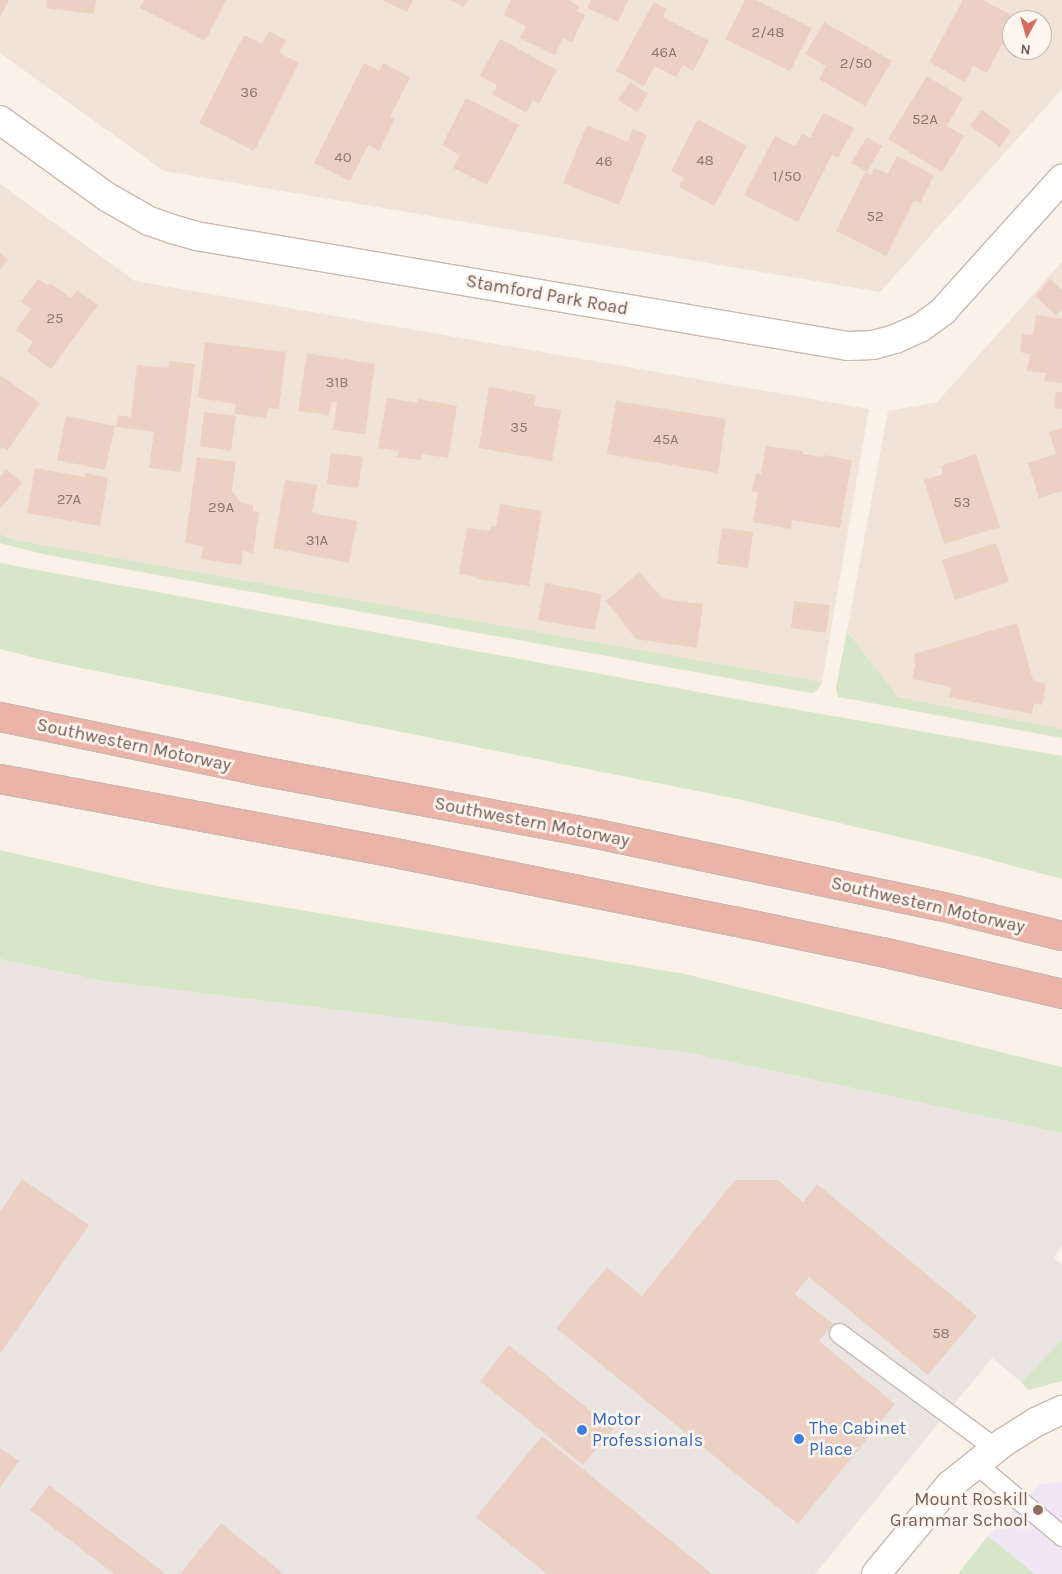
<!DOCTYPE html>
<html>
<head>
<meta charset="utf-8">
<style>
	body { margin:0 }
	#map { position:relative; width:1062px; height:1574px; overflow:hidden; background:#faf2e9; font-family:Karla,sans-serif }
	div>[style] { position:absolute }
	.residential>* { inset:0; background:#f1e3d8 }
	.industrial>* { inset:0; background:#ebe5e2 }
	.education>* { inset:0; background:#efe6f6 }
	.green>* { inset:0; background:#d7e6c9 }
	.building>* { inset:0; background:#ecd0c4 }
	.roads { filter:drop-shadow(1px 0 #cbb9b0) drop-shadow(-1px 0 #cbb9b0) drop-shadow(0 1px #cbb9b0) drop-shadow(0 -1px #cbb9b0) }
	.lane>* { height:19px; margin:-9.5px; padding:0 9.5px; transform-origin:9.5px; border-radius:9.5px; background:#fff }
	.street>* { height:28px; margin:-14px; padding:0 14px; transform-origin:14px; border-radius:14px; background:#fff }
	.secondary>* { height:28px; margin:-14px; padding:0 14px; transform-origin:14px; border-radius:14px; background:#fff }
	.highway>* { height:28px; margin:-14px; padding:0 14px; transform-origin:14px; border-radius:14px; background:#ecb3a8 }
	.dots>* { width:14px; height:14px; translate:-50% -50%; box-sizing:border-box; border:2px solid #fdf6ef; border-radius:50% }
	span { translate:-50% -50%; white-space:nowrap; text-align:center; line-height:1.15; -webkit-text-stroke:5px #fdf6ef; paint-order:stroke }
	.number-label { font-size:15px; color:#90776d }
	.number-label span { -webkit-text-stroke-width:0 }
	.street-label { font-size:18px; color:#715950 }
	.shop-label { font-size:18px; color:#366cbe }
	.left { translate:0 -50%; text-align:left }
	.education-label { font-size:18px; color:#785e54 }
	.right { translate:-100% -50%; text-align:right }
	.north { position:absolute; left:1002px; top:10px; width:50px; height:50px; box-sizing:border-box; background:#fdf6ef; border:1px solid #c5b7af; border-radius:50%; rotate:186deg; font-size:14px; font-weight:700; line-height:20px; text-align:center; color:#715950 }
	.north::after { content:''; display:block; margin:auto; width:18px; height:22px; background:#d46d5e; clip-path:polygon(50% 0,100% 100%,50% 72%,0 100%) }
</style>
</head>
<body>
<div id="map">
	<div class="residential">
		<div style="clip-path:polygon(evenodd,0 0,1062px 0,1062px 89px,880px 292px,164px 171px,0 53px,0 0,1012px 20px,1042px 20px,1042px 50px,1012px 50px,1012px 20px)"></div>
		<div style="clip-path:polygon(0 184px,135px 281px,869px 409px,822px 682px,15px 540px,0 534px)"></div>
		<div style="clip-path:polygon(1062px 262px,1062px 729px,898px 697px,847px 631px,888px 411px,937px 402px)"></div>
	</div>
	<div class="industrial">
		<div style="clip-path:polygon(0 959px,104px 981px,690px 1053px,1062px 1133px,1062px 1246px,1054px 1258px,1062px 1265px,1062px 1340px,1021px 1382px,992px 1358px,815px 1574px,0 1574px)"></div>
	</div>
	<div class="education">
		<div style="clip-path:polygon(1062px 1482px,1062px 1574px,958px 1574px,988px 1536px,1040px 1484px)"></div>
	</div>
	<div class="green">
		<div style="clip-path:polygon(0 534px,15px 540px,822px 682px,817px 691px,812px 693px,805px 692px,42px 554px,0 543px)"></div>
		<div style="clip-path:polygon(0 563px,736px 699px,1062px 756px,1062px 879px,954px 850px,742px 800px,51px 662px,0 649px)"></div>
		<div style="clip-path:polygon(847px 631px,898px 697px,1062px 729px,1062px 738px,838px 697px,836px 688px)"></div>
		<div style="clip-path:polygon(0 850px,162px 887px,685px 974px,1062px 1067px,1062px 1133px,690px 1053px,104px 981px,0 959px)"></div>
		<div style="clip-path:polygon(1062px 1340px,1062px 1381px,1028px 1390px,1021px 1382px)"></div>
		<div style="clip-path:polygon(988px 1536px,1035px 1574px,958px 1574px)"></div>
	</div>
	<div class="building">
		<div style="clip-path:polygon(0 0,9px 0,0 17px)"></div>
		<div style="clip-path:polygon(47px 0,96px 0,94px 14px,46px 8px)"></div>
		<div style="clip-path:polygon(144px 0,226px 0,205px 41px,140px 8px)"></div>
		<div style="clip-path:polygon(382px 0,413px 0,407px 12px)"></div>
		<div style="clip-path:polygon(451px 0,468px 0,464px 7px)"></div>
		<div style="clip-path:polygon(511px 0,568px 0,580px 6px,577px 11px,585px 15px,572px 42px,563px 38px,555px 55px,520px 38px,526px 26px,504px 15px)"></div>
		<div style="clip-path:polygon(591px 0,628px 0,618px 22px,588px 8px)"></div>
		<div style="clip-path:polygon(745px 0,756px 0,812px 28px,790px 71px,725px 39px)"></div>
		<div style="clip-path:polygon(963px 0,983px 0,1020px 20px,1012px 20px,1012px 49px,1002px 44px,987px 73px,973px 66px,965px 82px,929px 62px)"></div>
		<div style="clip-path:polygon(654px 2px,667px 9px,663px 17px,709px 41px,693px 71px,683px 65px,676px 77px,655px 66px,644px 86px,616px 71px)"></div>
		<div style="clip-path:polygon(824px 22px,892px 61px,865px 106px,819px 79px,826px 66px,805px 54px)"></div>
		<div style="clip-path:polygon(269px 31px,286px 40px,279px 53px,299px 63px,254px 151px,199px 123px,244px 35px,262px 44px)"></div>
		<div style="clip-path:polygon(500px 39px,557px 70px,539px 104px,533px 100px,526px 113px,492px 94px,497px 85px,480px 76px)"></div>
		<div style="clip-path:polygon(364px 63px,379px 71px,383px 63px,410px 77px,390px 117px,395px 119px,379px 151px,368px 145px,350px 181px,314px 163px)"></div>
		<div style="clip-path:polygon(927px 76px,963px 98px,947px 126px,964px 136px,942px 172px,888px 139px)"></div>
		<div style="clip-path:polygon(630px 82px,648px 94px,637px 112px,618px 100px)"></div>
		<div style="clip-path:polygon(466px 98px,519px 125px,487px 185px,453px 168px,460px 155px,442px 145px)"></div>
		<div style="clip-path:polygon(982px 110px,1011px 131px,1000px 147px,970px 126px)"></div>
		<div style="clip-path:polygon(823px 113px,854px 128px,838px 158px,832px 155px,798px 222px,744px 195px,775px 136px,795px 146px,802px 134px,810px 138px)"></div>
		<div style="clip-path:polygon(698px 119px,747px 146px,714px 206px,679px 187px,684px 178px,671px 171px)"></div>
		<div style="clip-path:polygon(587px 125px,628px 142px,633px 129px,647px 135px,619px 205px,563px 183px)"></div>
		<div style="clip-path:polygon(867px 137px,882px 146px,867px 172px,851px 163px)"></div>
		<div style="clip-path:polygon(897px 156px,934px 175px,920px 203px,914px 201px,886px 256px,836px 231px,865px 172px,871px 175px,874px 168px,888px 174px)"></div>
		<div style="clip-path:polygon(0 253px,8px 259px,0 270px)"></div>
		<div style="clip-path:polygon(38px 279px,48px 286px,50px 283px,71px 298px,77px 290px,98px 305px,51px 369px,27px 351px,33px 342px,16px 330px,31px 309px,21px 302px)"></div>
		<div style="clip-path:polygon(1050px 279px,1062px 290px,1062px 309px,1056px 315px,1035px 296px)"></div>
		<div style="clip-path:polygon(1036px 315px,1062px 319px,1062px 383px,1044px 381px,1046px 373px,1027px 371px,1030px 354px,1020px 352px,1022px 334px,1033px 335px)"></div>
		<div style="clip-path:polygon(205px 342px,286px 352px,279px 409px,268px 408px,266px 418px,234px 414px,236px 404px,198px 398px)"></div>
		<div style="clip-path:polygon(307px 353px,375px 364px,365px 434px,333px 430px,337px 402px,331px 402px,329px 415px,298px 411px)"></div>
		<div style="clip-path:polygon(169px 361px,195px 364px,181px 472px,149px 468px,154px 432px,116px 427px,118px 415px,131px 417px,137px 365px,168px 368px)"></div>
		<div style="clip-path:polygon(0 375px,40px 403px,7px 451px,2px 447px,0 450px)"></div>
		<div style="clip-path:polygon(489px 387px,536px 395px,534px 406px,561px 410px,552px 461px,479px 448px)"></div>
		<div style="clip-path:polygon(1056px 392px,1062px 392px,1062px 409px,1054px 408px)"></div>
		<div style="clip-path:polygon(387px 398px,417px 403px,418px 399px,457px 406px,448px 458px,422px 454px,421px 460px,397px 457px,399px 451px,378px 448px)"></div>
		<div style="clip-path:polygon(616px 401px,726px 419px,718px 473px,607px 454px)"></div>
		<div style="clip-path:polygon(204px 412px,236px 416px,231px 451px,200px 446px)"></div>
		<div style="clip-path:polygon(66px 416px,115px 426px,105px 470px,57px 460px)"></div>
		<div style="clip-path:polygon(1062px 428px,1062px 491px,1039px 498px,1028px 463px,1056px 454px,1049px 432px)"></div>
		<div style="clip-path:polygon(766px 446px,803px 451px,803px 454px,822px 457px,823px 455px,852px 460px,840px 528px,792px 520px,791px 529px,753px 522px,758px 493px,752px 491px,756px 473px,761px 474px)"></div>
		<div style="clip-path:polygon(331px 453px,363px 457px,358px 488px,327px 484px)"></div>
		<div style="clip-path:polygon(976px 454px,1000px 527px,944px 544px,924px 480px,943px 474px,941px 466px)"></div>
		<div style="clip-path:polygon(197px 457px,236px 462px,232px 491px,241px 503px,253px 505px,253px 511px,259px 512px,253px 553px,243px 551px,241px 565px,201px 559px,203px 546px,185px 543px)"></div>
		<div style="clip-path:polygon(35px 468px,85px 477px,85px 473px,108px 478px,100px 526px,27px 513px)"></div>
		<div style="clip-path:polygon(6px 469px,22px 483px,0 509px,0 477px)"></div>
		<div style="clip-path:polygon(285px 480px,317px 485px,312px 513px,357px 521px,349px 563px,273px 548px)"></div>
		<div style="clip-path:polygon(500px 504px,542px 511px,529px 586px,476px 579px,477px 577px,459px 574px,467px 528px,490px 531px,491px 526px,496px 526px)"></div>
		<div style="clip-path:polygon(722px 528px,753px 532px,748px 568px,717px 564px)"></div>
		<div style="clip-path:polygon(996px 543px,1009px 582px,955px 600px,942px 560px)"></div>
		<div style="clip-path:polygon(639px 572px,663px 599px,703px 604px,697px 648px,636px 639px,606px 601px)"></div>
		<div style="clip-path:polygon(545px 583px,602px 594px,595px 630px,538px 620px)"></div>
		<div style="clip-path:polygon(794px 601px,830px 605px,826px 633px,791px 628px)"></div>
		<div style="clip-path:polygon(1017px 623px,1033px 680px,1046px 684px,1042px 705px,1034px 703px,1032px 714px,949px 697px,951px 687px,912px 679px,915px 665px,914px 654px)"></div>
		<div style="clip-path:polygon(22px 1179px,89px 1225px,0 1354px,0 1212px)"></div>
		<div style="clip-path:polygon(735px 1180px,778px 1180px,803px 1202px,817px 1184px,977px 1316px,928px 1375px,809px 1277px,795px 1294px,833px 1324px,819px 1341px,895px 1404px,798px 1524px,556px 1328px,607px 1267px,642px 1296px)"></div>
		<div style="clip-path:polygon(509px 1345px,613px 1429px,583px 1465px,480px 1381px)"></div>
		<div style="clip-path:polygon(542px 1436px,712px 1574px,547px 1574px,476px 1517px)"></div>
		<div style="clip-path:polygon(0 1448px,19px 1461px,0 1488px)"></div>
		<div style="clip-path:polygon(49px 1485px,166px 1574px,114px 1574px,30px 1510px)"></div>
		<div style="clip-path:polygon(221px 1523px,284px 1574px,183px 1574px,181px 1573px)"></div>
	</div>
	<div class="roads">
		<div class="lane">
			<div style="left:839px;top:1333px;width:194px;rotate:36.4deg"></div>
			<div style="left:975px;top:1463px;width:114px;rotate:40deg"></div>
		</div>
		<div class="street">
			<div style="left:0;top:120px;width:132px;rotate:35.7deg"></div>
			<div style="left:107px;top:197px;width:48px;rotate:29.7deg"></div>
			<div style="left:149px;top:221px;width:24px;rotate:19deg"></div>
			<div style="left:172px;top:229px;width:25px;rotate:16deg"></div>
			<div style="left:196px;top:236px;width:661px;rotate:9.58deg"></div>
			<div style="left:848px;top:346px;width:25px;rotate:-2deg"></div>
			<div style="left:873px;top:345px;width:23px;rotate:-15deg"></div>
			<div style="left:895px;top:339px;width:27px;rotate:-24deg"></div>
			<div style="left:920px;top:328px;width:29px;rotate:-36deg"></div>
			<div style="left:943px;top:311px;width:178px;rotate:-48deg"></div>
		</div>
		<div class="secondary">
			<div style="left:876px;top:1574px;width:116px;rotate:-50.3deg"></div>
			<div style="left:950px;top:1485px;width:69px;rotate:-38.5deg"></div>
			<div style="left:1004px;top:1442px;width:38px;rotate:-32deg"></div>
			<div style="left:1036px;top:1422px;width:29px;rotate:-25deg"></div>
		</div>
		<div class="highway">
			<div style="left:0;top:717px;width:267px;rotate:11.7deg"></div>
			<div style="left:261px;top:771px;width:342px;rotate:10.6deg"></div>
			<div style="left:597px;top:834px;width:350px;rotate:11.9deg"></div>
			<div style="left:940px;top:906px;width:126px;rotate:13.8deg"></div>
			<div style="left:0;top:779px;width:402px;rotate:10.6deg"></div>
			<div style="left:395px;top:853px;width:345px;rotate:11.4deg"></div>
			<div style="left:733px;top:921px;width:152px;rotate:11.8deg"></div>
			<div style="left:882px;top:952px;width:185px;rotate:13.1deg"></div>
		</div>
	</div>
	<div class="dots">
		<div style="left:582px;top:1430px;background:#3f7fe0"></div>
		<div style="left:799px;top:1439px;background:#3f7fe0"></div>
		<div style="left:1038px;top:1510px;background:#8d6e63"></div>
	</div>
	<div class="number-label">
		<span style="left:768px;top:33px">2/48</span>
		<span style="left:664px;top:53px">46A</span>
		<span style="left:856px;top:64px">2/50</span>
		<span style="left:249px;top:93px">36</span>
		<span style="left:925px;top:120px">52A</span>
		<span style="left:343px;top:158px">40</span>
		<span style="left:705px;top:161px">48</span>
		<span style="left:604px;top:162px">46</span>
		<span style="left:787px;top:177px">1/50</span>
		<span style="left:875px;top:217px">52</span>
		<span style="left:55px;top:319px">25</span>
		<span style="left:337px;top:383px">31B</span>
		<span style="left:519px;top:428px">35</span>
		<span style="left:666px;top:440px">45A</span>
		<span style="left:69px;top:500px">27A</span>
		<span style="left:962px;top:503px">53</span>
		<span style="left:221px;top:508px">29A</span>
		<span style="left:317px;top:541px">31A</span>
		<span style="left:941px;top:1334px">58</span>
	</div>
	<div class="street-label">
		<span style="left:547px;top:295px;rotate:10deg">Stamford Park Road</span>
		<span style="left:134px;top:745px;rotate:12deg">Southwestern Motorway</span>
		<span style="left:532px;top:822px;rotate:11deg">Southwestern Motorway</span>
		<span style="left:928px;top:905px;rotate:13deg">Southwestern Motorway</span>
	</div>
	<div class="shop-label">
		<span class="left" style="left:592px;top:1430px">Motor<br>Professionals</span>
		<span class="left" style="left:809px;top:1439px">The Cabinet<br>Place</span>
	</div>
	<div class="education-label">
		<span class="right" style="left:1028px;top:1510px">Mount Roskill<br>Grammar School</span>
	</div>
	<div class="north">N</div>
</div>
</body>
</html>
